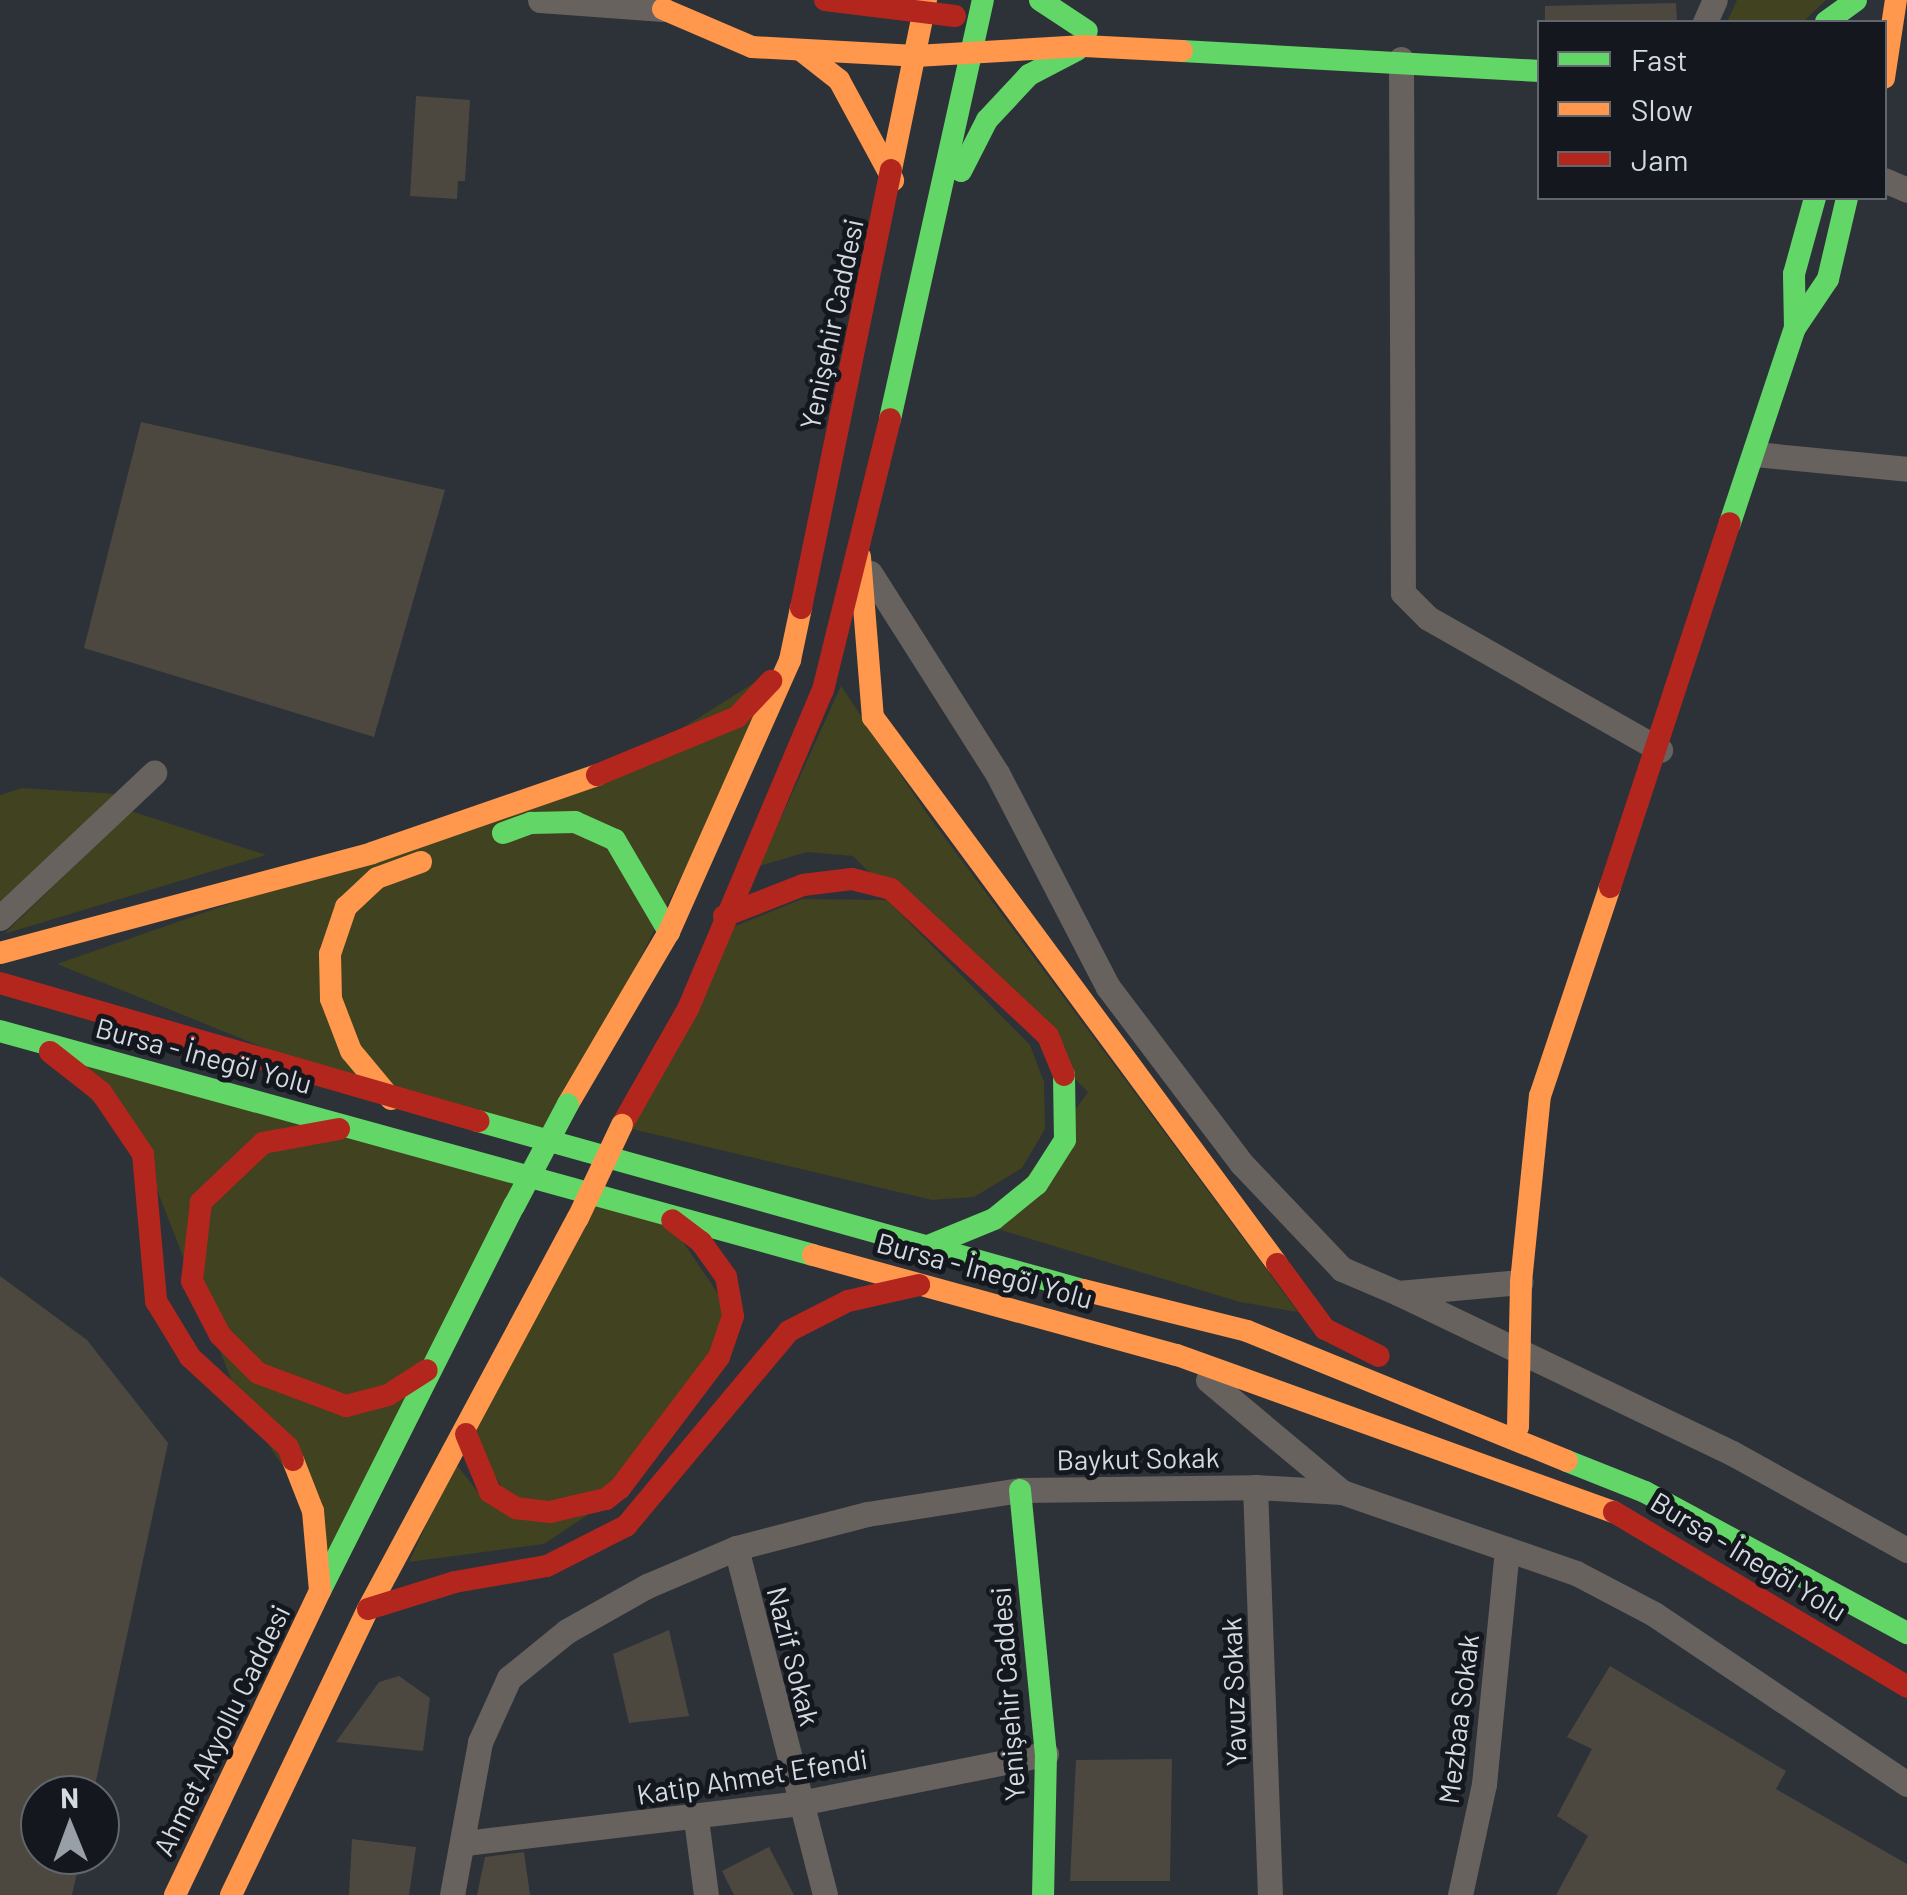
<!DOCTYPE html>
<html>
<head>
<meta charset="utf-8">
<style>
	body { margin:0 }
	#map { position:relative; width:1907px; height:1895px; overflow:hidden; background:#2c3238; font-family:Barlow,sans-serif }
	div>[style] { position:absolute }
	.green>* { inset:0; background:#404220 }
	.building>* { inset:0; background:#4c4840 }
	.street>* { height:25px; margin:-12.5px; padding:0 12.5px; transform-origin:12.5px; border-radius:12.5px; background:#67625e }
	.fast>* { height:22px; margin:-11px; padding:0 11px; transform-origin:11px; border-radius:11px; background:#63d668 }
	.slow>* { height:22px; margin:-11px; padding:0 11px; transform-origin:11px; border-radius:11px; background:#ff974d }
	.jam>* { height:22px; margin:-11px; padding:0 11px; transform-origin:11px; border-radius:11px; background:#b3261e }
	.fast-bridge>* { height:22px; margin:-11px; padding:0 11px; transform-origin:11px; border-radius:11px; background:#63d668 }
	.slow-bridge>* { height:22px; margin:-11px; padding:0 11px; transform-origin:11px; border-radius:11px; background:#ff974d }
	span { translate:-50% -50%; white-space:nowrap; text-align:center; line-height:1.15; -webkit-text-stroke:10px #14181e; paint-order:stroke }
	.street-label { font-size:28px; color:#d3dae1 }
	.legend { position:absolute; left:1537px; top:20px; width:350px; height:180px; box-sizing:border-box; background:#14181e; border:2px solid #60666c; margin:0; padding:12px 18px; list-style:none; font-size:30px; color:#d3dae1 }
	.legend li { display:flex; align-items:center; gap:20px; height:50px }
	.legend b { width:50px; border:2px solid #60666c }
	.north { position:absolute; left:20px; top:1775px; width:100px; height:100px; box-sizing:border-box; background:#14181e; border:2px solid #60666c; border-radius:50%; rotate:359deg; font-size:28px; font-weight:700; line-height:40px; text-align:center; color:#d3dae1 }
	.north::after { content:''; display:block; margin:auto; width:35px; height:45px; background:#999fa6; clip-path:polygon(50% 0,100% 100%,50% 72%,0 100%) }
</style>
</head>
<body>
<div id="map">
	<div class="green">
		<div style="clip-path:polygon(1737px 0,1826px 0,1803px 22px,1727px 22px)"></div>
		<div style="clip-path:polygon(790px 660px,549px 1140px,391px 1099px,57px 964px,621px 767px)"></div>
		<div style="clip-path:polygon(841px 686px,925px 811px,1298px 1312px,1240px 1302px,991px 1227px,1088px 1092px,853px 856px,807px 852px,759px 866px)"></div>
		<div style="clip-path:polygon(22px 788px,117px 794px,0 904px,0 795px)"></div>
		<div style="clip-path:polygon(131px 811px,266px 855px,4px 934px)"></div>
		<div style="clip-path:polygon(802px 899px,887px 900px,1030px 1045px,1044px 1082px,1045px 1129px,1022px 1168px,974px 1197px,932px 1200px,628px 1128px,733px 927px)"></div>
		<div style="clip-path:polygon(35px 1040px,531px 1174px,320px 1591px,313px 1511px,240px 1402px,143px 1154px)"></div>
		<div style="clip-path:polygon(591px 1192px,665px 1215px,733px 1316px,620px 1488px,516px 1508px,466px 1434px)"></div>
		<div style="clip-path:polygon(455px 1463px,486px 1502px,607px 1502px,544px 1544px,409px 1562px)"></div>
	</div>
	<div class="building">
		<div style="clip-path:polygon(1676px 3px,1677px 22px,1545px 22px,1545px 6px)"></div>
		<div style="clip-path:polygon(416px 96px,470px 100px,465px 181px,458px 181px,457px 199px,410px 196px)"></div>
		<div style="clip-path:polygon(141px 422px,445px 490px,374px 737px,84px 648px)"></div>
		<div style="clip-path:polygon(0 1276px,87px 1340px,168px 1443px,93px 1795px,40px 1795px,40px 1855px,81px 1855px,72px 1895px,0 1895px)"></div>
		<div style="clip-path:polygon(669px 1630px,689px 1716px,629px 1723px,613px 1654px)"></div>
		<div style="clip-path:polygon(1610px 1666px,1786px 1771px,1776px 1789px,1907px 1864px,1907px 1895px,1556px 1895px,1588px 1836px,1557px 1816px,1592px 1749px,1567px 1737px)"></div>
		<div style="clip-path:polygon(399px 1676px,430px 1698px,423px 1751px,336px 1742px,379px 1682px)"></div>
		<div style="clip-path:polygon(1172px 1759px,1170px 1881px,1070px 1881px,1076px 1760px)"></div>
		<div style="clip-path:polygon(352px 1839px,416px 1847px,409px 1895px,349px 1895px)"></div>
		<div style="clip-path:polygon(769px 1847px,794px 1895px,734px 1895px,722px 1871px)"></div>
		<div style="clip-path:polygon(524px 1852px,530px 1895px,477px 1895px,485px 1857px)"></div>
	</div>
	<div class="street">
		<div style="left:540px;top:0;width:123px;rotate:4.2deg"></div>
		<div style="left:1705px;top:22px;width:24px;rotate:-66deg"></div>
		<div style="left:1401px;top:59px;width:534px;rotate:89.79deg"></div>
		<div style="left:1403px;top:593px;width:35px;rotate:45deg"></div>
		<div style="left:1428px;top:618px;width:267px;rotate:29.6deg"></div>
		<div style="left:1884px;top:180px;width:25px;rotate:23deg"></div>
		<div style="left:1755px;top:454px;width:153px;rotate:5.6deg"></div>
		<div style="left:870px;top:573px;width:237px;rotate:57.6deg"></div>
		<div style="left:997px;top:773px;width:241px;rotate:62.6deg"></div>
		<div style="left:1108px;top:987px;width:222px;rotate:52.9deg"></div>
		<div style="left:1242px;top:1164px;width:145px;rotate:46.4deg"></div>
		<div style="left:1342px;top:1269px;width:61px;rotate:23.2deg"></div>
		<div style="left:1398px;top:1293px;width:123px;rotate:-5.1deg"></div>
		<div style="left:0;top:918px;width:212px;rotate:-43.3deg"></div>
		<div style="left:1398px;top:1293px;width:370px;rotate:25.6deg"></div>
		<div style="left:1732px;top:1453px;width:200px;rotate:29deg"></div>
		<div style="left:1208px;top:1380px;width:175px;rotate:39.9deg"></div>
		<div style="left:1255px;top:1487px;width:408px;rotate:87.9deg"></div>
		<div style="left:736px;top:1548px;width:358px;rotate:75.6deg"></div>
		<div style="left:696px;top:1819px;width:77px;rotate:82.5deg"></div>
		<div style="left:465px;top:1843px;width:337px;rotate:-6.8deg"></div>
		<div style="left:800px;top:1803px;width:251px;rotate:-11.3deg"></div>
		<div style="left:452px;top:1895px;width:156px;rotate:-79.6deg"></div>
		<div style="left:480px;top:1742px;width:70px;rotate:-65.6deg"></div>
		<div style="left:509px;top:1678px;width:75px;rotate:-39deg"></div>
		<div style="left:567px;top:1631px;width:92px;rotate:-29.4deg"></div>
		<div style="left:647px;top:1586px;width:97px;rotate:-23.1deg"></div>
		<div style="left:736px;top:1548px;width:135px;rotate:-14.5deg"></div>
		<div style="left:867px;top:1514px;width:155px;rotate:-8.9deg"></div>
		<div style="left:1020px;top:1490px;width:235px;rotate:-0.7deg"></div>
		<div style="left:1255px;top:1487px;width:87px;rotate:3.3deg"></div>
		<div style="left:1342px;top:1492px;width:248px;rotate:19.1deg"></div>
		<div style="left:1576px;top:1573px;width:88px;rotate:27.7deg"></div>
		<div style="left:1654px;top:1614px;width:305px;rotate:33.9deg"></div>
		<div style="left:1460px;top:1895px;width:114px;rotate:-77.8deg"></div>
		<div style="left:1484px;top:1784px;width:236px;rotate:-84.4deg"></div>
	</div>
	<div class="fast">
		<div style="left:1040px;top:0;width:56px;rotate:33.4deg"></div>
		<div style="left:1826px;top:22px;width:37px;rotate:-36deg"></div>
		<div style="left:1182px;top:51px;width:359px;rotate:3.2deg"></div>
		<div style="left:961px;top:171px;width:57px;rotate:-63deg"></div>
		<div style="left:987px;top:120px;width:62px;rotate:-47deg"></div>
		<div style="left:1029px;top:75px;width:54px;rotate:-27.5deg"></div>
		<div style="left:1795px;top:328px;width:54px;rotate:-91.1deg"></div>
		<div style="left:1794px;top:274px;width:79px;rotate:-74.6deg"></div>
		<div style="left:890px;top:419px;width:429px;rotate:-77.5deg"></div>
		<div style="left:1730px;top:523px;width:206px;rotate:-71.6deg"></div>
		<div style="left:1795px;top:328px;width:59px;rotate:-56deg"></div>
		<div style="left:1828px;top:279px;width:83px;rotate:-76.8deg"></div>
		<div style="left:503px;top:833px;width:30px;rotate:-20deg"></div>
		<div style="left:531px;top:823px;width:44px;rotate:-1.3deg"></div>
		<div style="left:575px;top:822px;width:44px;rotate:24.2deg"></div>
		<div style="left:615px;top:840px;width:107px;rotate:59.6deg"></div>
		<div style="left:0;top:1031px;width:843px;rotate:15.4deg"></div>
		<div style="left:478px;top:1121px;width:628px;rotate:15.61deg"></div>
		<div style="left:921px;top:1249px;width:79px;rotate:-22.3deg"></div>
		<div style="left:994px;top:1219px;width:55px;rotate:-39.1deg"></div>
		<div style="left:1037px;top:1184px;width:52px;rotate:-57.5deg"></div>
		<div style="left:1065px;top:1140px;width:65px;rotate:-90.9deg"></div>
		<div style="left:1567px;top:1461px;width:84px;rotate:21.7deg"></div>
		<div style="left:1645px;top:1492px;width:298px;rotate:28.3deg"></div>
		<div style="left:1020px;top:1490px;width:265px;rotate:84.4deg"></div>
		<div style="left:1046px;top:1754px;width:141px;rotate:91.2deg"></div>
		<div style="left:320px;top:1591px;width:431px;rotate:-63.3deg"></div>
	</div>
	<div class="slow">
		<div style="left:663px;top:9px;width:97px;rotate:23.1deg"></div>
		<div style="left:752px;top:47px;width:164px;rotate:3.1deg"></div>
		<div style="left:916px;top:56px;width:168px;rotate:-3.4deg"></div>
		<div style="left:1084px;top:46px;width:98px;rotate:2.9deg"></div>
		<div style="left:802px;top:51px;width:47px;rotate:38.1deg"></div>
		<div style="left:839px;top:80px;width:114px;rotate:61.6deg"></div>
		<div style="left:1884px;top:78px;width:79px;rotate:-81.3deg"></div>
		<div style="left:891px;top:170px;width:174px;rotate:-78.4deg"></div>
		<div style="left:860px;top:557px;width:161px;rotate:85.4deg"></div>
		<div style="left:873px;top:717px;width:680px;rotate:53.55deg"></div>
		<div style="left:0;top:953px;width:385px;rotate:-15deg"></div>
		<div style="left:372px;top:853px;width:238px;rotate:-19.1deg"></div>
		<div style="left:391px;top:1099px;width:62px;rotate:-129.8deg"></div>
		<div style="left:351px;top:1051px;width:56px;rotate:-111deg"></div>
		<div style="left:331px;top:999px;width:45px;rotate:-91.3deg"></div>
		<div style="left:330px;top:954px;width:50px;rotate:-71.2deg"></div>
		<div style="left:346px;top:907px;width:42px;rotate:-43.1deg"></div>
		<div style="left:377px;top:878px;width:47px;rotate:-20deg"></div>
		<div style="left:568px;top:1104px;width:199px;rotate:-59.6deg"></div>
		<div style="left:669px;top:932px;width:298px;rotate:-66deg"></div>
		<div style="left:790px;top:660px;width:53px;rotate:-78.1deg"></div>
		<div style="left:813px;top:1255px;width:377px;rotate:15.4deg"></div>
		<div style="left:1177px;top:1355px;width:464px;rotate:19.8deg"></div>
		<div style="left:1083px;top:1290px;width:169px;rotate:14deg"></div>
		<div style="left:1247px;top:1331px;width:345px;rotate:22.1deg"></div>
		<div style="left:1518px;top:1427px;width:145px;rotate:-88.8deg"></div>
		<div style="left:1521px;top:1282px;width:187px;rotate:-84.2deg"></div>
		<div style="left:1540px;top:1096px;width:220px;rotate:-71.5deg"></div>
		<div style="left:293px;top:1460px;width:55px;rotate:68.6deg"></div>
		<div style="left:313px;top:1511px;width:80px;rotate:85deg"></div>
		<div style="left:368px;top:1609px;width:444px;rotate:-61.8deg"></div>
		<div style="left:175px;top:1895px;width:337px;rotate:-64.5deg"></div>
		<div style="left:231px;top:1895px;width:317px;rotate:-64.4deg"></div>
	</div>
	<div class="jam">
		<div style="left:825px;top:0;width:131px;rotate:7deg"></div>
		<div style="left:801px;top:608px;width:447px;rotate:-78.4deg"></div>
		<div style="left:597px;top:775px;width:152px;rotate:-22.5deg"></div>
		<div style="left:737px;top:717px;width:50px;rotate:-46.6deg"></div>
		<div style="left:1610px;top:887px;width:383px;rotate:-71.8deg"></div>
		<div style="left:724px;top:916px;width:85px;rotate:-21.4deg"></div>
		<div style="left:803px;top:885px;width:49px;rotate:-7deg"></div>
		<div style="left:852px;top:879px;width:40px;rotate:14.4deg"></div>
		<div style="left:891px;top:889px;width:215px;rotate:43.1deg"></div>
		<div style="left:1048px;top:1036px;width:42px;rotate:67.7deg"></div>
		<div style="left:0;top:983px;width:498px;rotate:16.1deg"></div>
		<div style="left:50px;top:1052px;width:65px;rotate:38.1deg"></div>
		<div style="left:101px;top:1092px;width:75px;rotate:55.9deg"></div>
		<div style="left:143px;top:1154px;width:148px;rotate:84.9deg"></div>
		<div style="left:156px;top:1301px;width:66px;rotate:58.7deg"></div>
		<div style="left:190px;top:1357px;width:133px;rotate:42.6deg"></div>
		<div style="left:288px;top:1447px;width:14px;rotate:69deg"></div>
		<div style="left:622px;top:1125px;width:133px;rotate:-60.4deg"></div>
		<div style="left:688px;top:1009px;width:346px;rotate:-67.1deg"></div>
		<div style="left:823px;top:690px;width:279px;rotate:-76.1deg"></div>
		<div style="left:339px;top:1129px;width:77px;rotate:169.6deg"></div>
		<div style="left:263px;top:1143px;width:86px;rotate:136.4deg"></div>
		<div style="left:201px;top:1202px;width:80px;rotate:96.5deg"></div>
		<div style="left:192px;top:1281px;width:61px;rotate:62.6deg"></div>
		<div style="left:220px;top:1335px;width:54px;rotate:45deg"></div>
		<div style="left:258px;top:1373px;width:94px;rotate:20.6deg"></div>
		<div style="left:346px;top:1406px;width:43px;rotate:-14.7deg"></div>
		<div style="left:388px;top:1395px;width:46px;rotate:-32.7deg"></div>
		<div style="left:1277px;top:1264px;width:81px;rotate:53.6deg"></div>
		<div style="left:1325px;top:1329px;width:60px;rotate:26.6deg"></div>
		<div style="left:466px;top:1434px;width:63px;rotate:67.5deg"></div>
		<div style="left:490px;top:1492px;width:31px;rotate:32deg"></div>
		<div style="left:516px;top:1508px;width:34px;rotate:7deg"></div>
		<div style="left:550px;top:1512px;width:57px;rotate:-13.1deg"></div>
		<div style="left:606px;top:1499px;width:18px;rotate:-38deg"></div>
		<div style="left:620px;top:1488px;width:164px;rotate:-52.9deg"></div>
		<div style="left:719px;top:1357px;width:43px;rotate:-71.1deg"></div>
		<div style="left:733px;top:1316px;width:40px;rotate:-100deg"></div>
		<div style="left:726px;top:1277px;width:43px;rotate:-125.5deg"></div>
		<div style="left:701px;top:1242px;width:36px;rotate:-143deg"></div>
		<div style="left:1614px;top:1512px;width:341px;rotate:30.8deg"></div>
		<div style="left:368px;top:1609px;width:91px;rotate:-17.2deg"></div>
		<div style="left:455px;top:1582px;width:93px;rotate:-9.9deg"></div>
		<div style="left:547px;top:1566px;width:89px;rotate:-26.9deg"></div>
		<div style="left:626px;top:1526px;width:254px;rotate:-50.1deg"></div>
		<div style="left:789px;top:1331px;width:66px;rotate:-27deg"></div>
		<div style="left:848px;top:1301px;width:73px;rotate:-12.7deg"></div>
	</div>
	<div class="fast-bridge">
		<div style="left:514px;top:1206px;width:115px;rotate:-62.1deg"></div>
	</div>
	<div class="slow-bridge">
		<div style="left:578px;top:1218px;width:103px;rotate:-64.7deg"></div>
	</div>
	<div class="street-label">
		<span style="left:831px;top:324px;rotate:-78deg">Yenişehir Caddesi</span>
		<span style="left:204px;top:1055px;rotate:15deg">Bursa - İnegöl Yolu</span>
		<span style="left:985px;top:1270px;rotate:15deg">Bursa - İnegöl Yolu</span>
		<span style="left:1138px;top:1458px;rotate:-1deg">Baykut Sokak</span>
		<span style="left:1749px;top:1556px;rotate:31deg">Bursa - İnegöl Yolu</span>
		<span style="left:794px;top:1656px;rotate:76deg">Nazif Sokak</span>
		<span style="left:1233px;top:1692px;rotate:-92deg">Yavuz Sokak</span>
		<span style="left:1007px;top:1694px;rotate:-94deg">Yenişehir Caddesi</span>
		<span style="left:1458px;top:1719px;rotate:-83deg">Mezbaa Sokak</span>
		<span style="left:221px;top:1730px;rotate:-64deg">Ahmet Akyollu Caddesi</span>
		<span style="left:752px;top:1776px;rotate:-9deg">Katip Ahmet Efendi</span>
	</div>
	<ul class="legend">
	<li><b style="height:12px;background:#63d668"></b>Fast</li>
	<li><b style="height:12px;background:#ff974d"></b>Slow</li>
	<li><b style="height:12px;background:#b3261e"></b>Jam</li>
	</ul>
	<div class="north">N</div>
</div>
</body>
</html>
